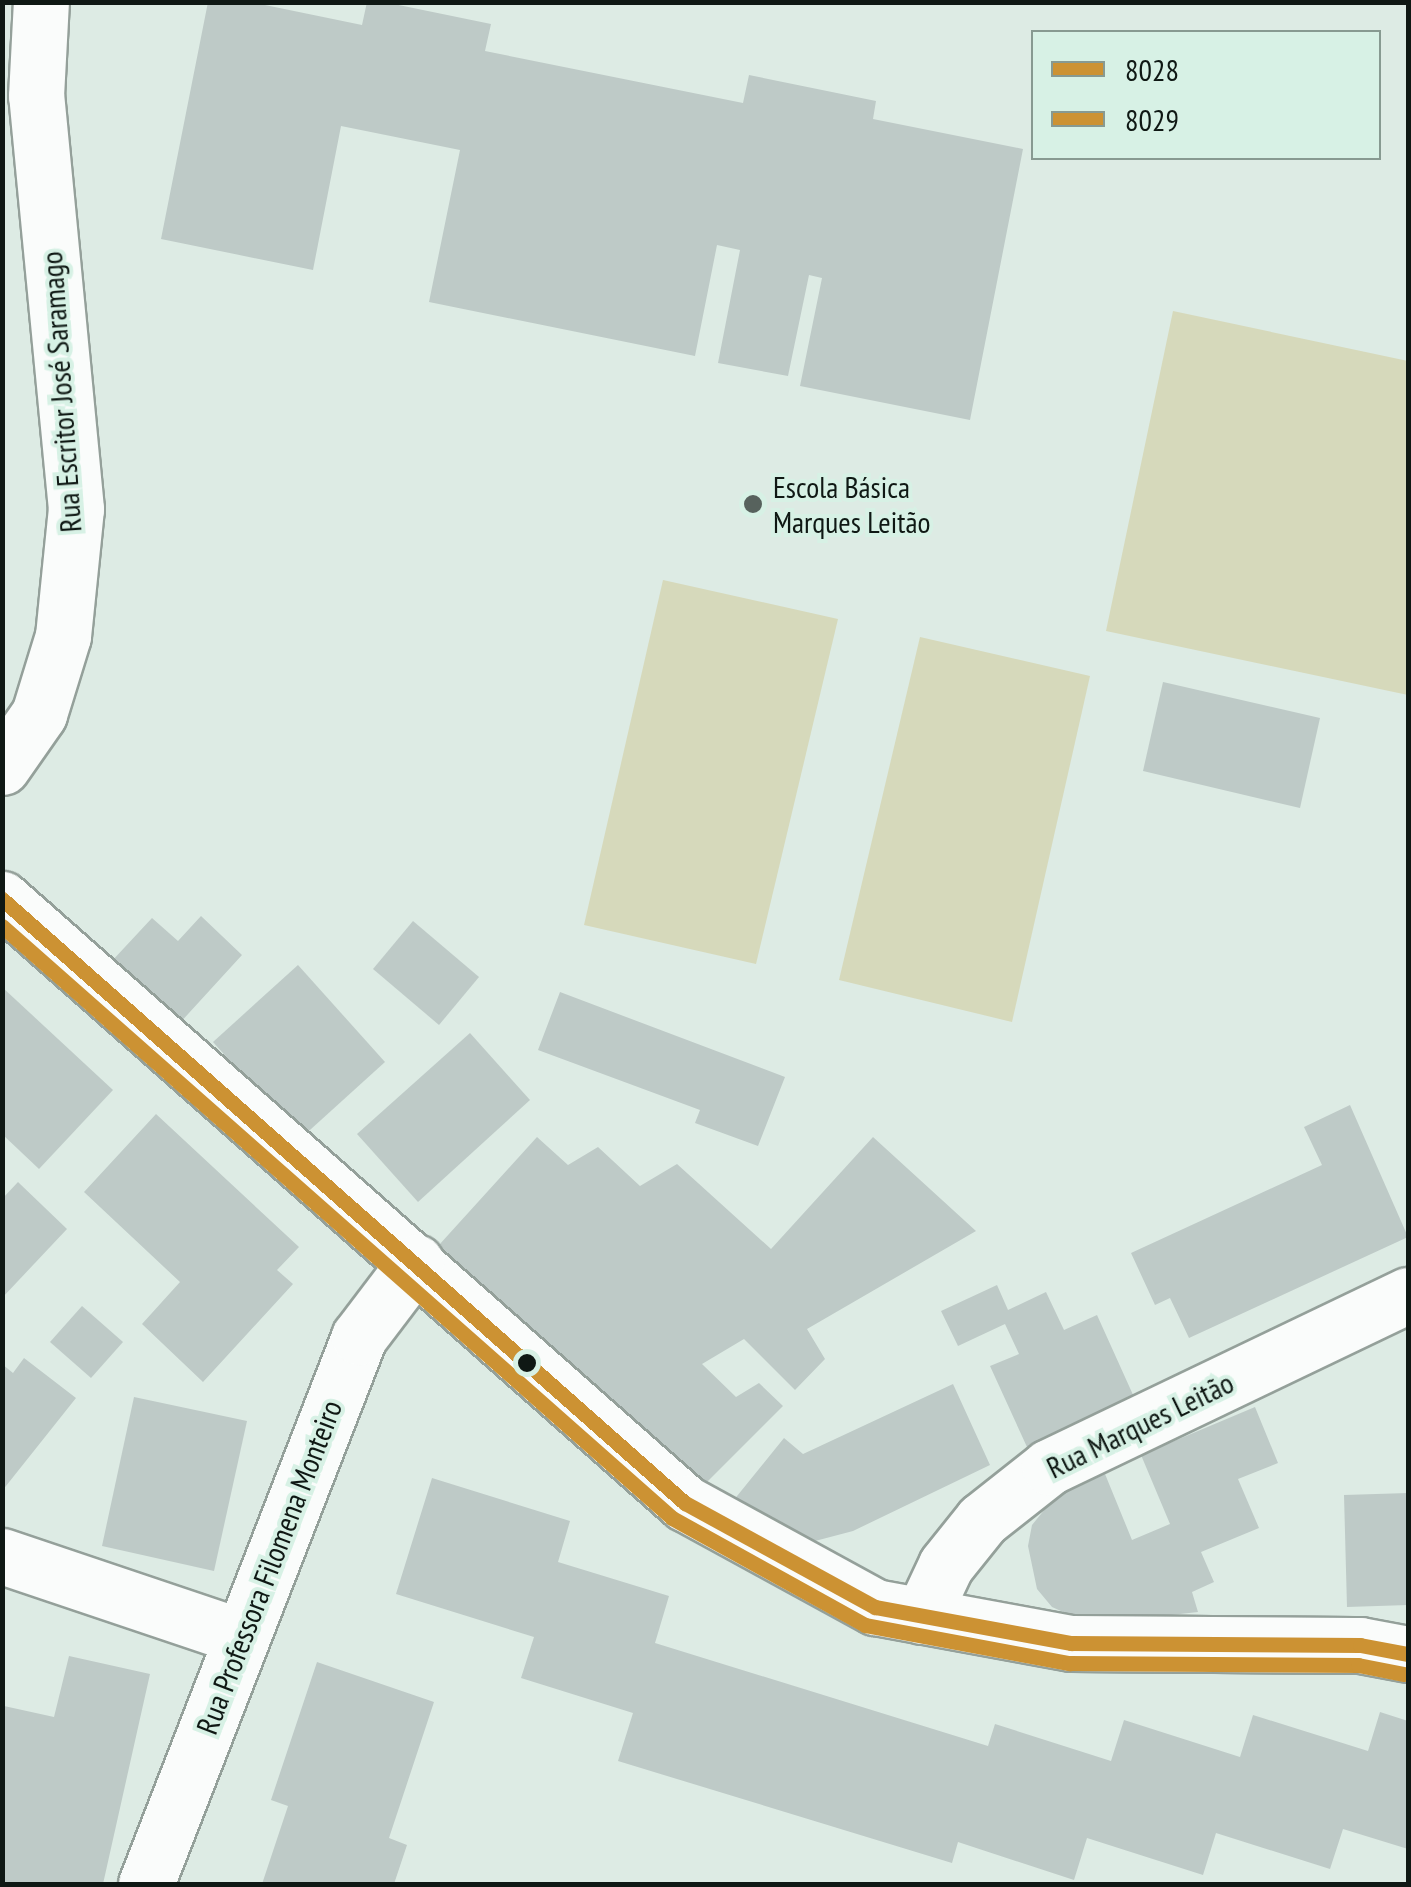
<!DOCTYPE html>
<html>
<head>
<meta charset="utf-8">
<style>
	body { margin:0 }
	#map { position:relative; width:1411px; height:1887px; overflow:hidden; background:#ddebe4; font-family:"PT Sans Narrow",sans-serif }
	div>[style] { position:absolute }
	.green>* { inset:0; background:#d6d9bb }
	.building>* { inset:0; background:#becac7 }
	.roads { filter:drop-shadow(2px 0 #94a09a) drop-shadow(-2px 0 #94a09a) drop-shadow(0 2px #94a09a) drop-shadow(0 -2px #94a09a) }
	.minor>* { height:55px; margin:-27.5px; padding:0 27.5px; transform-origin:27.5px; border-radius:27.5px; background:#fafcfb }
	.bus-1>* { height:15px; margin:-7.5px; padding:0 7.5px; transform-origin:7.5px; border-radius:7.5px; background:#cc9233 }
	.bus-2>* { height:15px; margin:-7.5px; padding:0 7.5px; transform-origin:7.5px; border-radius:7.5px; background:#cc9233 }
	.dots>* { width:28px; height:28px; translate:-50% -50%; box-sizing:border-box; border:5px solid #d7f1e5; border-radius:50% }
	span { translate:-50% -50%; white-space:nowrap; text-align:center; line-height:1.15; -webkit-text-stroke:8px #d7f1e5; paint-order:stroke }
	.street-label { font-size:30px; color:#0f1814 }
	.poi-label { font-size:30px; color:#0f1814 }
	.left { translate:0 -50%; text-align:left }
	.frame { position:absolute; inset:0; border:5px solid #0f1814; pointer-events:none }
	.legend { position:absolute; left:1031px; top:30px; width:350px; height:130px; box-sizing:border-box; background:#d7f1e5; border:2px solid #879a91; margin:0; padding:12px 18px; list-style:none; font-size:30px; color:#0f1814 }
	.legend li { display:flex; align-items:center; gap:20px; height:50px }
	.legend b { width:50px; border:2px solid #879a91 }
</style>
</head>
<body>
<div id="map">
	<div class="green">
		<div style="clip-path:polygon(1173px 311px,1408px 361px,1408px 695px,1106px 631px)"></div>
		<div style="clip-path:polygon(663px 580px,838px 619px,756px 964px,584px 925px)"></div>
		<div style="clip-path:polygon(920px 637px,1090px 676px,1012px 1022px,839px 980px)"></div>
	</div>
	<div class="building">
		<div style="clip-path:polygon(208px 2px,250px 2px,362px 25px,367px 2px,384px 2px,491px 24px,485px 51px,743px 103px,749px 75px,876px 101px,873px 119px,1023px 149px,970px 420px,800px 386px,822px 278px,809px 275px,788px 376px,718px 363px,740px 250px,717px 245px,695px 356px,429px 302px,460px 150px,341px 126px,313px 270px,161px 239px)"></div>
		<div style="clip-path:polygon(1163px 682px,1320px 718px,1300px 808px,1143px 771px)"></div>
		<div style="clip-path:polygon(201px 916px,242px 955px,178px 1025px,111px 962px,152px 918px,178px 941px)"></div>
		<div style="clip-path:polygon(413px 921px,479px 977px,439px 1025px,373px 969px)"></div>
		<div style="clip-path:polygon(298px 965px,385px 1062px,300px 1139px,213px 1042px)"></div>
		<div style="clip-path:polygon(2px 987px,113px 1090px,39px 1169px,2px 1134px)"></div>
		<div style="clip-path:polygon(560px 992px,785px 1077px,758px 1146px,695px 1123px,700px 1110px,538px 1050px)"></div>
		<div style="clip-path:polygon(470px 1033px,530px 1100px,418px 1202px,357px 1134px)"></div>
		<div style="clip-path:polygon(1350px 1105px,1408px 1237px,1189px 1338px,1170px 1298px,1155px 1305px,1131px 1253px,1322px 1165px,1304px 1127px)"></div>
		<div style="clip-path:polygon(156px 1114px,299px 1247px,277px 1270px,293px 1284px,203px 1382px,142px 1324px,180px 1282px,84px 1192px)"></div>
		<div style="clip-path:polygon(537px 1137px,568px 1165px,598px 1147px,640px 1186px,677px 1164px,771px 1249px,873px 1137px,976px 1231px,807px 1329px,825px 1359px,795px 1390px,744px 1339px,702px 1364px,736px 1397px,759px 1383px,783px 1406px,701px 1488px,439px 1245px)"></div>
		<div style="clip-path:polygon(18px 1182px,67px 1229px,2px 1298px,2px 1199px)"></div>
		<div style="clip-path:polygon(997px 1285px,1008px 1310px,1046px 1292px,1064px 1330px,1097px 1315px,1134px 1397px,1027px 1447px,990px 1366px,1019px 1354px,1005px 1324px,958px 1346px,941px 1311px)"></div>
		<div style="clip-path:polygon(82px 1306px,123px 1342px,91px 1378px,50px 1342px)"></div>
		<div style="clip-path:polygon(24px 1358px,76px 1398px,2px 1491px,2px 1364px,13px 1373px)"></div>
		<div style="clip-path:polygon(953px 1384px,990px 1465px,853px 1531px,815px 1541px,778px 1538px,733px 1501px,784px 1438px,803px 1454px)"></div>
		<div style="clip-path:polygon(134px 1397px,247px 1421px,214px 1571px,102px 1546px)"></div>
		<div style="clip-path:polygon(1255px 1407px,1278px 1463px,1238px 1479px,1259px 1528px,1201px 1552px,1214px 1582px,1192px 1592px,1198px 1612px,1090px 1624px,1052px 1607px,1037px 1589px,1028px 1546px,1032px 1525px,1054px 1498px,1105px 1474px,1132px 1540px,1170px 1524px,1141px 1455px)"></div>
		<div style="clip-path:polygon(432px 1478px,570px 1521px,558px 1562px,669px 1596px,655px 1643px,988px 1746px,995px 1724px,1111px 1761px,1124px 1720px,1240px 1757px,1253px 1715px,1368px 1751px,1380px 1712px,1408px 1721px,1408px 1849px,1343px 1829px,1330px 1869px,1216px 1833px,1203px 1875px,1087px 1838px,1074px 1880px,958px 1842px,952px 1863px,618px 1761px,633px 1713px,521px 1678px,534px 1637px,396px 1594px)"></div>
		<div style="clip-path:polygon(1408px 1493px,1408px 1605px,1347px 1607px,1344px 1495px)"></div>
		<div style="clip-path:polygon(69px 1656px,150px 1674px,103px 1884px,2px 1884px,4px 1706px,54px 1717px)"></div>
		<div style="clip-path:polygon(317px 1662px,434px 1702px,389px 1838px,407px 1845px,394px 1884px,262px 1884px,288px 1806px,271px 1800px)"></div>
	</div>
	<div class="roads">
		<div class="minor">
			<div style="left:2px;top:767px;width:65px;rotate:-55.1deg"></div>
			<div style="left:39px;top:714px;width:82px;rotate:-72.9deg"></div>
			<div style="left:63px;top:636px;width:128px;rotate:-84.2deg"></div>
			<div style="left:76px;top:509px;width:415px;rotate:-95.5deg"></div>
			<div style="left:36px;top:96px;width:94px;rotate:-87deg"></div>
			<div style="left:2px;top:899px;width:912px;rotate:41.49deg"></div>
			<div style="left:685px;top:1503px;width:217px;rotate:28.7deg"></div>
			<div style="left:875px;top:1607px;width:199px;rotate:10.4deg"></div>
			<div style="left:1071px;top:1643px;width:289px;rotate:0.4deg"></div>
			<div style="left:1360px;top:1645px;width:49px;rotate:10.6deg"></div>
			<div style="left:2px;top:1556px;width:253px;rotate:18.6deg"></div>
			<div style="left:922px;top:1616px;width:56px;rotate:-64.8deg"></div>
			<div style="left:946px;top:1565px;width:58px;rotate:-51.3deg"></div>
			<div style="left:982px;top:1520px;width:85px;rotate:-38.3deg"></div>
			<div style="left:1049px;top:1467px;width:398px;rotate:-25.6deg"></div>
			<div style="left:146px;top:1884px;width:587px;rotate:-68.72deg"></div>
			<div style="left:359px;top:1337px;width:94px;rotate:-52.8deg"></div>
		</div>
	</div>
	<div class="bus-1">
		<div style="left:2px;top:899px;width:912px;rotate:41.49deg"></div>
		<div style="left:685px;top:1503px;width:217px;rotate:28.7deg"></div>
		<div style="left:875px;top:1607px;width:199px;rotate:10.4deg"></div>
		<div style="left:1071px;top:1643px;width:289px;rotate:0.4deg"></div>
		<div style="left:1360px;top:1645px;width:49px;rotate:10.6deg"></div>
	</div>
	<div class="bus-2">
		<div style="left:2px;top:926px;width:894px;rotate:41.46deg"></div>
		<div style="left:672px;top:1518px;width:221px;rotate:29deg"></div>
		<div style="left:865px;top:1625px;width:208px;rotate:10.6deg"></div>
		<div style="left:1069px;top:1663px;width:289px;rotate:0.4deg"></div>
		<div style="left:1358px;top:1665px;width:47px;rotate:11.1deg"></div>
	</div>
	<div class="dots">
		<div style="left:753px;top:504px;background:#57625d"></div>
		<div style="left:527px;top:1363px;background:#0f1814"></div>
	</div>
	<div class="street-label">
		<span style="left:61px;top:392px;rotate:-94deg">Rua Escritor José Saramago</span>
		<span style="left:1140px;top:1425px;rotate:-26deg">Rua Marques Leitão</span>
		<span style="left:269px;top:1567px;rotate:-69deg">Rua Professora Filomena Monteiro</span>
	</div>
	<div class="poi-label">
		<span class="left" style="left:773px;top:504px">Escola Básica<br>Marques Leitão</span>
	</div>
	<div class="frame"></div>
	<ul class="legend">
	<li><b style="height:12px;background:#cc9233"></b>8028</li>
	<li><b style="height:12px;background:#cc9233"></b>8029</li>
	</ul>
</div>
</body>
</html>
